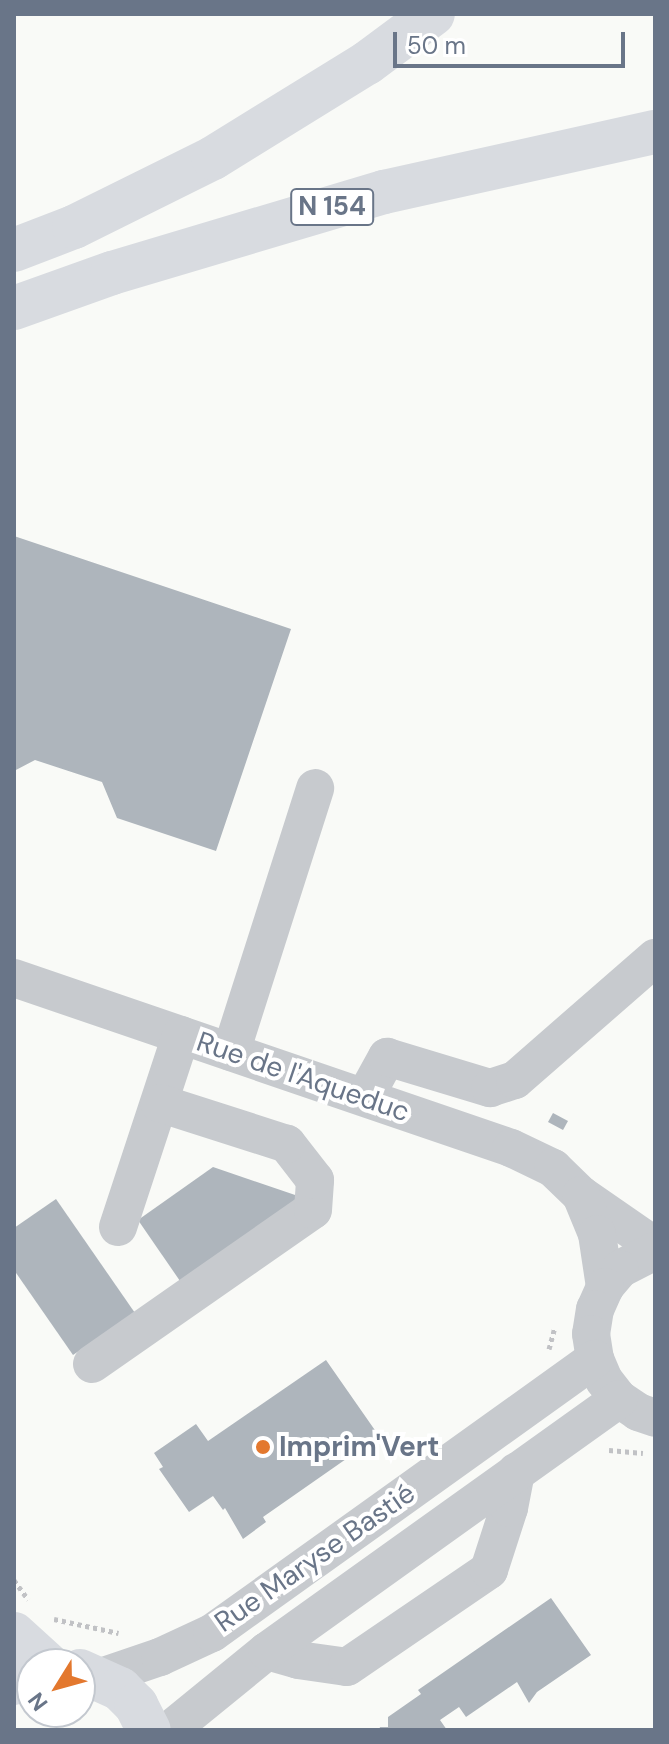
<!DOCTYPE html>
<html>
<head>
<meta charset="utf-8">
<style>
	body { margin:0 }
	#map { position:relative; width:669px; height:1744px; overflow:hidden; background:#f9faf7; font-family:"DM Sans",sans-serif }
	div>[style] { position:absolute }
	.building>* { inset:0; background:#aeb5bc }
	.path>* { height:5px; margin-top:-2.5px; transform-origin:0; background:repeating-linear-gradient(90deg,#c1c2c5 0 4px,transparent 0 8px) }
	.minor>* { height:38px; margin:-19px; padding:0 19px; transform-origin:19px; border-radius:19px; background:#c7cace }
	.major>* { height:44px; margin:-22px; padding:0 22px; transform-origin:22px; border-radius:22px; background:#d8dbe0 }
	.highway>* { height:44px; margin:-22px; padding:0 22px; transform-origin:22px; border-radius:22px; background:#d8dbe0 }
	.dots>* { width:22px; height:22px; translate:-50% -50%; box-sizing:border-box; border:4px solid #fff; border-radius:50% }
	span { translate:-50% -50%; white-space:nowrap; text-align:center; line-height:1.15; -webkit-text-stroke:8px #fff; paint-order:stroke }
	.shield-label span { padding:2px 6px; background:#fff; border:2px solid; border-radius:6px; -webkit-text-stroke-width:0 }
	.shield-label { font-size:26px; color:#697588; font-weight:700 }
	.street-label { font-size:28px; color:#697588 }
	.poi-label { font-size:28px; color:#697588; font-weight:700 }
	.left { translate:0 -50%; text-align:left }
	.frame { position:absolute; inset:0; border:16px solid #697588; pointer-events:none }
	.north { position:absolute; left:16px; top:1648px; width:80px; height:80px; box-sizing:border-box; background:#fff; border:2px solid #c3c8cf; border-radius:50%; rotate:233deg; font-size:22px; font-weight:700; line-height:32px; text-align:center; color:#697588 }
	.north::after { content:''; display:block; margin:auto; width:28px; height:36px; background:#e3782e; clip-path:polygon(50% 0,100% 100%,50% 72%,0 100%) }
	.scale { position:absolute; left:393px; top:32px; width:232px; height:36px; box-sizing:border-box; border:4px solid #697588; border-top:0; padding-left:10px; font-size:24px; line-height:28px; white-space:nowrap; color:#697588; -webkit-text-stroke:6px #fff; paint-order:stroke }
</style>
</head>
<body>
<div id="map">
	<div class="building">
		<div style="clip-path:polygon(14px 536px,291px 629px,216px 851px,117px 818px,102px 782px,35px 760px,14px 771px)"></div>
		<div style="clip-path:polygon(553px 1113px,568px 1121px,563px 1130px,548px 1122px)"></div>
		<div style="clip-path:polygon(213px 1167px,301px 1197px,180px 1281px,138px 1220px)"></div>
		<div style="clip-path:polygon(56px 1199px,135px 1313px,73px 1355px,14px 1270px,14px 1228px)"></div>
		<div style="clip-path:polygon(326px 1360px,379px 1436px,263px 1517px,266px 1522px,243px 1539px,225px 1508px,223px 1510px,213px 1496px,189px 1512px,159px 1469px,163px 1467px,154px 1453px,196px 1424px,208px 1441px)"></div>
		<div style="clip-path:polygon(551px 1598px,591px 1655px,537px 1692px,529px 1703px,517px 1682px,466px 1717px,459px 1707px,440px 1720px,447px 1730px,379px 1730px,380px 1727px,388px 1727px,388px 1717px,421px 1694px,418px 1690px)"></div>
	</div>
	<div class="path">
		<div style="left:549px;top:1349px;width:23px;rotate:-75deg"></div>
		<div style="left:609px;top:1450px;width:34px;rotate:5deg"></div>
		<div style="left:14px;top:1580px;width:24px;rotate:54deg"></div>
		<div style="left:54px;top:1619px;width:66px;rotate:12.3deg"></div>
	</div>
	<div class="minor">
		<div style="left:14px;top:978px;width:525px;rotate:18.88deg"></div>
		<div style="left:511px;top:1148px;width:47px;rotate:25.5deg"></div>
		<div style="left:553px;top:1168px;width:39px;rotate:44deg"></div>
		<div style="left:581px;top:1195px;width:90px;rotate:34.6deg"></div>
		<div style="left:231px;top:1052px;width:277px;rotate:-72.3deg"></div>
		<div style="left:365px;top:1097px;width:46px;rotate:-61.2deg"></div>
		<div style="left:387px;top:1057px;width:108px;rotate:16.8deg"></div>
		<div style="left:490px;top:1088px;width:26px;rotate:-18deg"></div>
		<div style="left:515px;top:1080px;width:186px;rotate:-41.1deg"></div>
		<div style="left:581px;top:1195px;width:42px;rotate:67.7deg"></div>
		<div style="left:597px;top:1234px;width:54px;rotate:81.4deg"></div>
		<div style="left:118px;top:1227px;width:202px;rotate:-71.8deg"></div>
		<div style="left:655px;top:1251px;width:39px;rotate:153deg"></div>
		<div style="left:620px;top:1269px;width:23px;rotate:130deg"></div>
		<div style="left:605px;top:1287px;width:24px;rotate:114deg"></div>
		<div style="left:595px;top:1309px;width:25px;rotate:99deg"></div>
		<div style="left:591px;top:1334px;width:25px;rotate:81deg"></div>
		<div style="left:595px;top:1359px;width:23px;rotate:67deg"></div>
		<div style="left:604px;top:1380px;width:24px;rotate:52deg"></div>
		<div style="left:619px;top:1399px;width:23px;rotate:34deg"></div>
		<div style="left:638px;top:1412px;width:18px;rotate:19deg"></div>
		<div style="left:92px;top:1364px;width:269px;rotate:-34.9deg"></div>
		<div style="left:313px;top:1210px;width:30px;rotate:-86deg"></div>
		<div style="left:315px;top:1180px;width:46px;rotate:-127.9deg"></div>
		<div style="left:287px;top:1144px;width:134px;rotate:-162.2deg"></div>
		<div style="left:267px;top:1651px;width:32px;rotate:16deg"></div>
		<div style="left:298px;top:1660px;width:49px;rotate:8.1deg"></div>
		<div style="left:347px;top:1667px;width:172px;rotate:-34.3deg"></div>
		<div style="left:489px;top:1570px;width:65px;rotate:-72.1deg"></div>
		<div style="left:509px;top:1508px;width:37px;rotate:-79deg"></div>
		<div style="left:101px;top:1677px;width:62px;rotate:-18.7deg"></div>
		<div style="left:160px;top:1657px;width:57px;rotate:-24.8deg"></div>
		<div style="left:212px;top:1633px;width:471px;rotate:-35.6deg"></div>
		<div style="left:170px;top:1730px;width:125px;rotate:-39.2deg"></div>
		<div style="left:267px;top:1651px;width:433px;rotate:-35.6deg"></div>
	</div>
	<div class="major">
		<div style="left:14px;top:1634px;width:45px;rotate:42.3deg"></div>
		<div style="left:80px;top:1671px;width:44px;rotate:24.2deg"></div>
		<div style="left:120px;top:1689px;width:23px;rotate:45deg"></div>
		<div style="left:136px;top:1705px;width:28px;rotate:63deg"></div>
		<div style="left:14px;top:1683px;width:20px;rotate:-27deg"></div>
	</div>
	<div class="highway">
		<div style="left:14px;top:250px;width:64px;rotate:-21deg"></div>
		<div style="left:74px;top:227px;width:155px;rotate:-26.4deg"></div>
		<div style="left:213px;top:158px;width:181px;rotate:-31.7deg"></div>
		<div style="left:367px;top:63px;width:82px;rotate:-36.6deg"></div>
		<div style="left:14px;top:308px;width:104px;rotate:-19.7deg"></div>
		<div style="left:112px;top:273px;width:284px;rotate:-16.6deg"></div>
		<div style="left:384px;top:192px;width:278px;rotate:-12.5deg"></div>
	</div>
	<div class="dots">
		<div style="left:263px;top:1447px;background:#e3782e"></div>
	</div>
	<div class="shield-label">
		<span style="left:332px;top:207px">N 154</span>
	</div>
	<div class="street-label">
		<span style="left:303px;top:1077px;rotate:19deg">Rue de l'Aqueduc</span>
		<span style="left:315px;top:1558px;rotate:-35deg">Rue Maryse Bastié</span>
	</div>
	<div class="poi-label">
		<span class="left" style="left:279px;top:1447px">Imprim'Vert</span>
	</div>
	<div class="frame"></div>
	<div class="north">N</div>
	<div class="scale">50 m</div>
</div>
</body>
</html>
